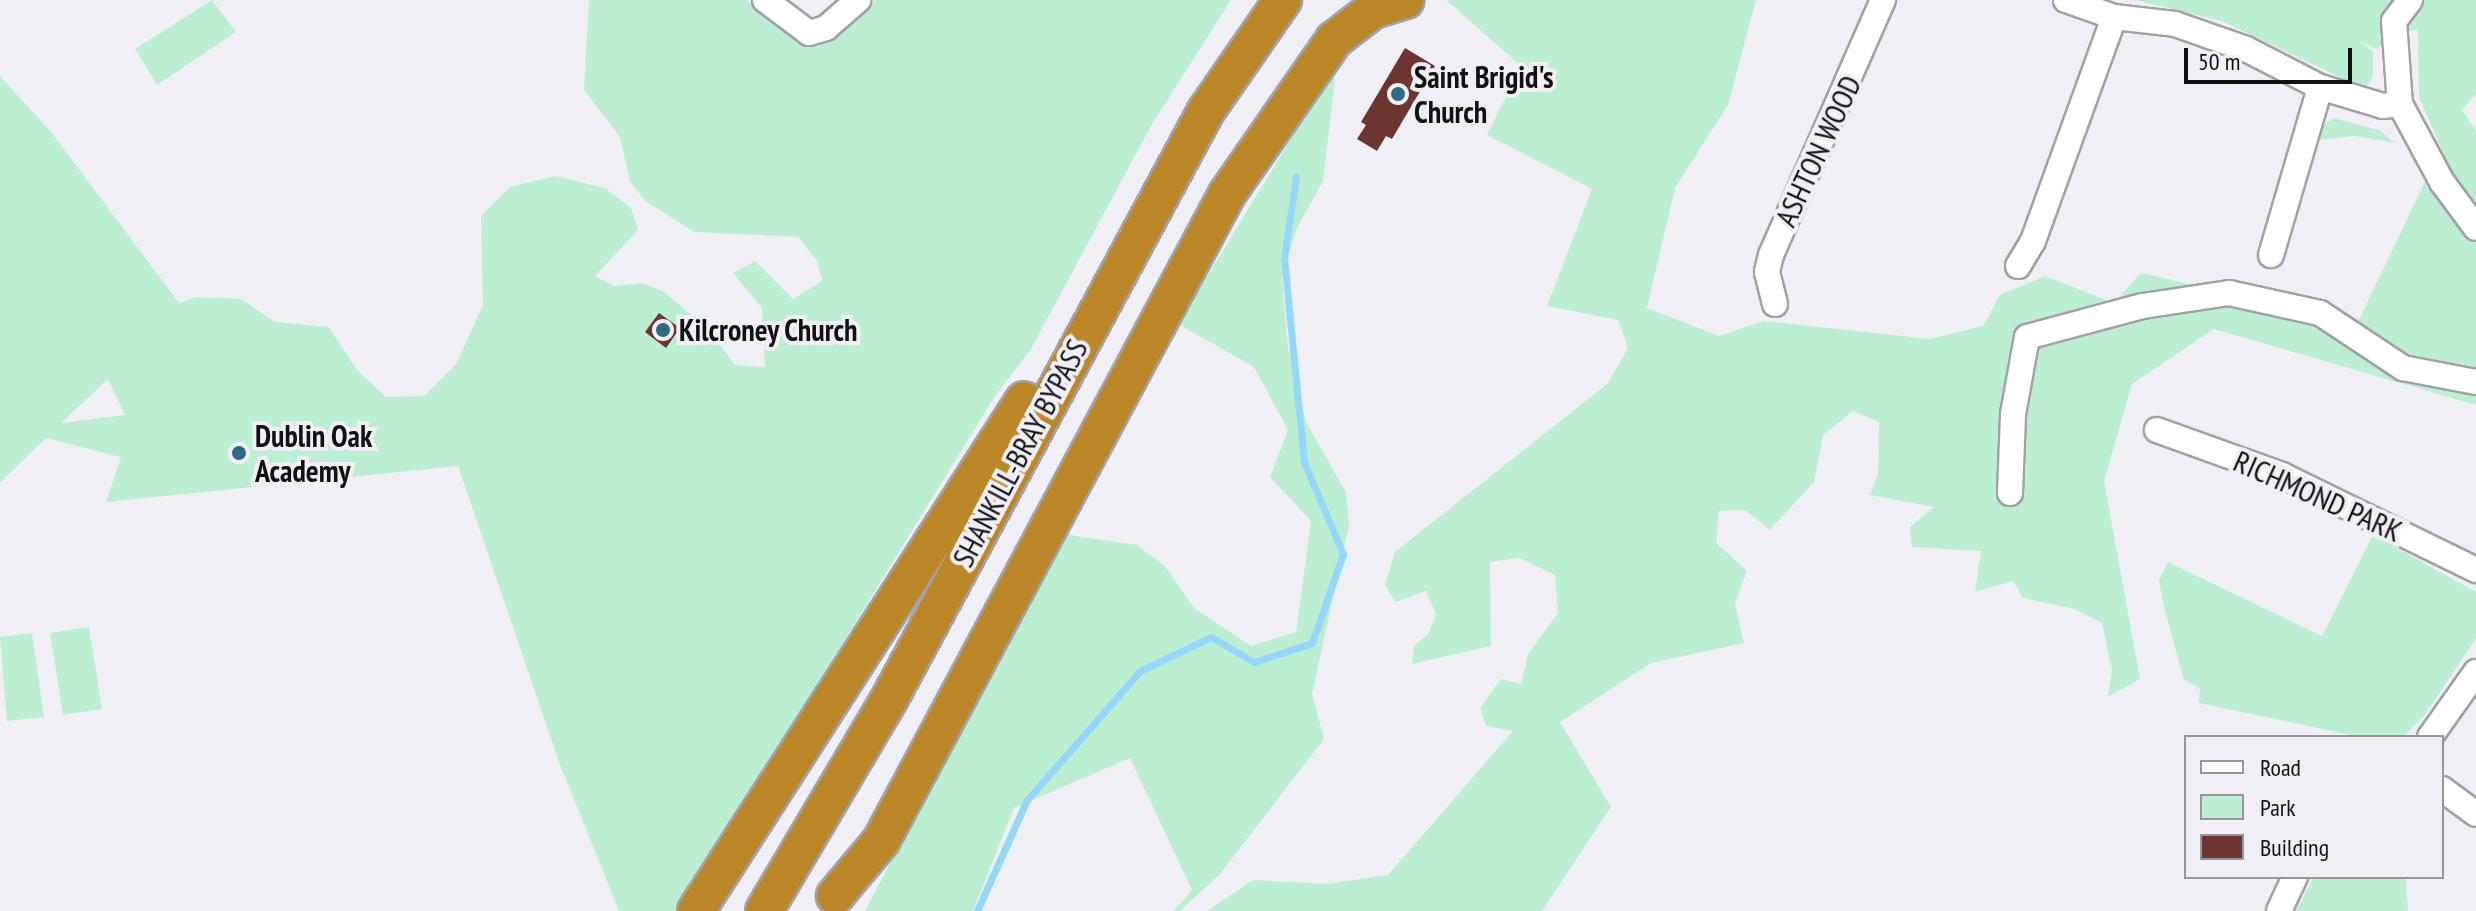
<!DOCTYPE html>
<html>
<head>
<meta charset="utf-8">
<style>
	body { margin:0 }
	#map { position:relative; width:2476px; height:911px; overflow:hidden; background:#f1eff6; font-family:"PT Sans Narrow",sans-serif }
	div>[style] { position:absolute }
	.green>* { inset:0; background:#bcefd2 }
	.stream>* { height:7px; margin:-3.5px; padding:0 3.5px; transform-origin:3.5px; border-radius:3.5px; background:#95d7f8 }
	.building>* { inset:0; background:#6d352f }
	.roads { filter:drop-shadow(2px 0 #a3a1a7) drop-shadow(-2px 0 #a3a1a7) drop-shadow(0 2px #a3a1a7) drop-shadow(0 -2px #a3a1a7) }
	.minor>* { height:24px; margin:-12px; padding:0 12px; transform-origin:12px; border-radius:12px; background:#fff }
	.highway>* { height:36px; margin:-18px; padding:0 18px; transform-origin:18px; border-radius:18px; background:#bb8729 }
	.dots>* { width:22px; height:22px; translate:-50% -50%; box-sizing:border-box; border:4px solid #f1eff6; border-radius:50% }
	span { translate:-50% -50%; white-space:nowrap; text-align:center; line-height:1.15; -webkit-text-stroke:8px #f1eff6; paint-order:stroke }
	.poi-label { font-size:30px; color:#111012; font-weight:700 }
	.left { translate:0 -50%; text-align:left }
	.street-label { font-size:30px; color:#111012 }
	.legend { position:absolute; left:2184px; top:735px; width:260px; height:144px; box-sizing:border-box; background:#f1eff6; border:2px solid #97969b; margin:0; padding:10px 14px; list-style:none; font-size:24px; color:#111012 }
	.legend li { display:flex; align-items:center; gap:16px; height:40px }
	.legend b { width:40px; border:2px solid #97969b }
	.scale { position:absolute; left:2184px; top:48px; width:168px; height:36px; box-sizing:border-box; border:4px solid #111012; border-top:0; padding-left:10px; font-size:24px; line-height:28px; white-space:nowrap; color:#111012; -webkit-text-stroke:6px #f1eff6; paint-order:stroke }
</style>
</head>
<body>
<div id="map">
	<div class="green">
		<div style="clip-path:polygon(212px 0,236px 32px,157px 85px,135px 49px)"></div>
		<div style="clip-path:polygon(evenodd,589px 0,746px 0,798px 37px,832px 42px,876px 0,1231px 0,1151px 126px,1031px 349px,995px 396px,678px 911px,619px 911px,559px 762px,458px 466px,106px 502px,121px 457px,46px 438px,0 483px,0 76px,52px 133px,179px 303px,195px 297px,241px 299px,275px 322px,329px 327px,357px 370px,386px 397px,424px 396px,456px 364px,483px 305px,481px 216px,510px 187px,555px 176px,605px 188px,631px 208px,638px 230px,595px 276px,614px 286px,643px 283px,664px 292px,710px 331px,735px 365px,765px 367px,762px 308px,733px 273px,755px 261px,793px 299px,822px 281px,817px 261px,798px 237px,694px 232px,645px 201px,630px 181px,620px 137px,584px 90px,589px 0,108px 379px,125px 415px,62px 423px,62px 422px,108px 379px)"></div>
		<div style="clip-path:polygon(1446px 0,1756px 0,1728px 105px,1675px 188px,1647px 308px,1719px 336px,1763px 321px,1930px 339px,1983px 326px,2000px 295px,2045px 276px,2114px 303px,2141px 273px,2358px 322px,2441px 148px,2419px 97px,2418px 29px,2392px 36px,2377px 49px,2362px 42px,2373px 52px,2373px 76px,2368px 85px,2354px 84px,2222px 21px,2135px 0,2476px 0,2476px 94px,2462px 110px,2476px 131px,2476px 405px,2214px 329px,2132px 384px,2104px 481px,2140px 679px,2108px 697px,2112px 670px,2102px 623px,2075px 609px,2023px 598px,2013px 581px,1975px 592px,1981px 551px,1912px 547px,1910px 527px,1934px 507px,1870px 495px,1878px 474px,1879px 422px,1853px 411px,1823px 435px,1814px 482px,1770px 530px,1745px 510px,1719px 511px,1716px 543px,1747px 571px,1735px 603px,1744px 643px,1651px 663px,1560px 722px,1611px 807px,1542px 911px,1207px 911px,1253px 880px,1327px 884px,1388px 875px,1513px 731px,1486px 726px,1480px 708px,1501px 679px,1521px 684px,1528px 654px,1558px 613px,1555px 575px,1519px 558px,1490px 562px,1491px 646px,1412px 664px,1414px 646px,1429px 633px,1436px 614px,1426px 591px,1395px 602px,1385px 585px,1395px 552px,1607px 384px,1628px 348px,1618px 320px,1547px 306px,1592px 189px,1487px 135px,1521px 66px)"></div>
		<div style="clip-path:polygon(1337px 63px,1323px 181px,1297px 228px,1282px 278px,1288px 346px,1306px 422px,1346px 492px,1349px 525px,1312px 694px,1324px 739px,1220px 874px,1180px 911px,1174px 911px,1192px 890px,1130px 758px,1014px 808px,973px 911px,865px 911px,1062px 534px,1137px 545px,1165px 566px,1194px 608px,1251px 646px,1296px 632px,1311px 521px,1270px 477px,1288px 430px,1254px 367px,1178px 324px)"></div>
		<div style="clip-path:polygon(2334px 118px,2379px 130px,2395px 143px,2355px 136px,2318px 140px,2323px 125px)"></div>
		<div style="clip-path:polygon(2373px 535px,2476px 592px,2476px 638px,2425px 715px,2403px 737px,2360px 737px,2199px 703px,2200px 688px,2184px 680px,2164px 607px,2159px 580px,2168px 562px,2322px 636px)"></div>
		<div style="clip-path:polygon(89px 627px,102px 709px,63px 715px,50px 633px)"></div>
		<div style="clip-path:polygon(32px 633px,44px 717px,7px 721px,0 637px)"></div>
		<div style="clip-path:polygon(2314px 877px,2406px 877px,2408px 911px,2296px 911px)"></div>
	</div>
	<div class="stream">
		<div style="left:977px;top:911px;width:122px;rotate:-65.8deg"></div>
		<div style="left:1027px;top:800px;width:171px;rotate:-48.8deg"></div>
		<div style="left:1140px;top:671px;width:79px;rotate:-25.6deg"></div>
		<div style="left:1211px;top:637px;width:50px;rotate:30.2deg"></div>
		<div style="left:1254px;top:662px;width:61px;rotate:-18.1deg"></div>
		<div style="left:1312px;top:643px;width:94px;rotate:-70.8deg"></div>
		<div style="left:1343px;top:554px;width:100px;rotate:-113deg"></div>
		<div style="left:1304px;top:462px;width:204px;rotate:-95.6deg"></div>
		<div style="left:1284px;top:259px;width:83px;rotate:-81.7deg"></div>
	</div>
	<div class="building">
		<div style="clip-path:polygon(1405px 48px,1435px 66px,1392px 139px,1386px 136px,1377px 151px,1357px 139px,1366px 125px,1361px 122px)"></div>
		<div style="clip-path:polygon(659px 313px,680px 328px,666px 348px,645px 332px)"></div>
	</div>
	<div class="roads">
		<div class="minor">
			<div style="left:765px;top:0;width:55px;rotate:36.9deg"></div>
			<div style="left:809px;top:33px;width:18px;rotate:-16deg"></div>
			<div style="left:826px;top:28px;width:43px;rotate:-41.2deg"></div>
			<div style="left:2066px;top:0;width:51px;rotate:19.5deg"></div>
			<div style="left:2114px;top:17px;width:61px;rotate:6.5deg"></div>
			<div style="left:2175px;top:24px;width:75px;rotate:19.4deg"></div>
			<div style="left:2246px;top:49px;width:83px;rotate:27.2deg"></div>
			<div style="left:2320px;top:87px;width:66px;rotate:16.8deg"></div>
			<div style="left:2383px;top:106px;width:17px;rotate:-7deg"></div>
			<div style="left:2410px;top:0;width:26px;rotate:127deg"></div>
			<div style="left:2394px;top:21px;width:83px;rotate:85.9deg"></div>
			<div style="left:2400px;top:104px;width:89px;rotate:61.7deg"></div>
			<div style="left:2442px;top:182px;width:57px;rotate:53.5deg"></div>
			<div style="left:2271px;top:255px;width:175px;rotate:-73.7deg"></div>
			<div style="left:2018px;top:266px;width:29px;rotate:-59deg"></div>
			<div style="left:2033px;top:241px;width:238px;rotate:-70.1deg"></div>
			<div style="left:1775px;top:304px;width:33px;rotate:-104deg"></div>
			<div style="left:1767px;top:272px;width:17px;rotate:-77deg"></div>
			<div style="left:1771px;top:255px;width:279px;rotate:-66.3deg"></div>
			<div style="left:2157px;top:430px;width:133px;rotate:19.8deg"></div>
			<div style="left:2282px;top:475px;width:216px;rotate:26.1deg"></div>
			<div style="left:2010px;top:493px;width:79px;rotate:-87.8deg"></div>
			<div style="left:2013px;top:414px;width:78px;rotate:-79.7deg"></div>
			<div style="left:2027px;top:337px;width:120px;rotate:-15deg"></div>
			<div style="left:2143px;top:306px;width:87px;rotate:-8.6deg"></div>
			<div style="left:2229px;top:293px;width:93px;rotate:12.4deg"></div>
			<div style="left:2320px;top:313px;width:100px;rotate:33.5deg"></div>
			<div style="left:2403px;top:368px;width:74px;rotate:10.9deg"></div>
			<div style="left:2430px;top:737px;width:80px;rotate:-54.7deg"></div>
			<div style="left:2442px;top:789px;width:42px;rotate:36.3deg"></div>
			<div style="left:2279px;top:911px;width:38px;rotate:-65deg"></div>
		</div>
		<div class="highway">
			<div style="left:835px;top:896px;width:72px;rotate:-50.1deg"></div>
			<div style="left:881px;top:841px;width:734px;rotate:-61.86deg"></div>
			<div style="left:1227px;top:194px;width:188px;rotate:-55.2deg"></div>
			<div style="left:1334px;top:40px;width:49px;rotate:-37.6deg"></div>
			<div style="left:1373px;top:10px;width:34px;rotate:-17deg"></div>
			<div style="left:696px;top:911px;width:607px;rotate:-57.3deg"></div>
			<div style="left:764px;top:911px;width:250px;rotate:-59.4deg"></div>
			<div style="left:891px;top:696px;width:664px;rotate:-61.7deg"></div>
			<div style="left:1206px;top:111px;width:135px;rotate:-55.3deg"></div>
		</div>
	</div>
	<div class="dots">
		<div style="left:1398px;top:94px;background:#306983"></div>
		<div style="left:663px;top:330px;background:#306983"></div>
		<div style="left:239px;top:453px;background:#306983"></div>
	</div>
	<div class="poi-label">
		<span class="left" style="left:1414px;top:94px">Saint Brigid's<br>Church</span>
		<span class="left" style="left:679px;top:330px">Kilcroney Church</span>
		<span class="left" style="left:255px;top:453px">Dublin Oak<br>Academy</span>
	</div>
	<div class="street-label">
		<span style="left:1818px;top:151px;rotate:-65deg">ASHTON WOOD</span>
		<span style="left:1020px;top:453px;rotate:-62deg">SHANKILL-BRAY BYPASS</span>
		<span style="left:2318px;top:496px;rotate:24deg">RICHMOND PARK</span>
	</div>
	<ul class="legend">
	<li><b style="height:10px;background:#fff"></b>Road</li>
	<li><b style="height:22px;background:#bcefd2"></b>Park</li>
	<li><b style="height:22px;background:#6d352f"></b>Building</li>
	</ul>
	<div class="scale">50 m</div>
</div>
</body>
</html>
